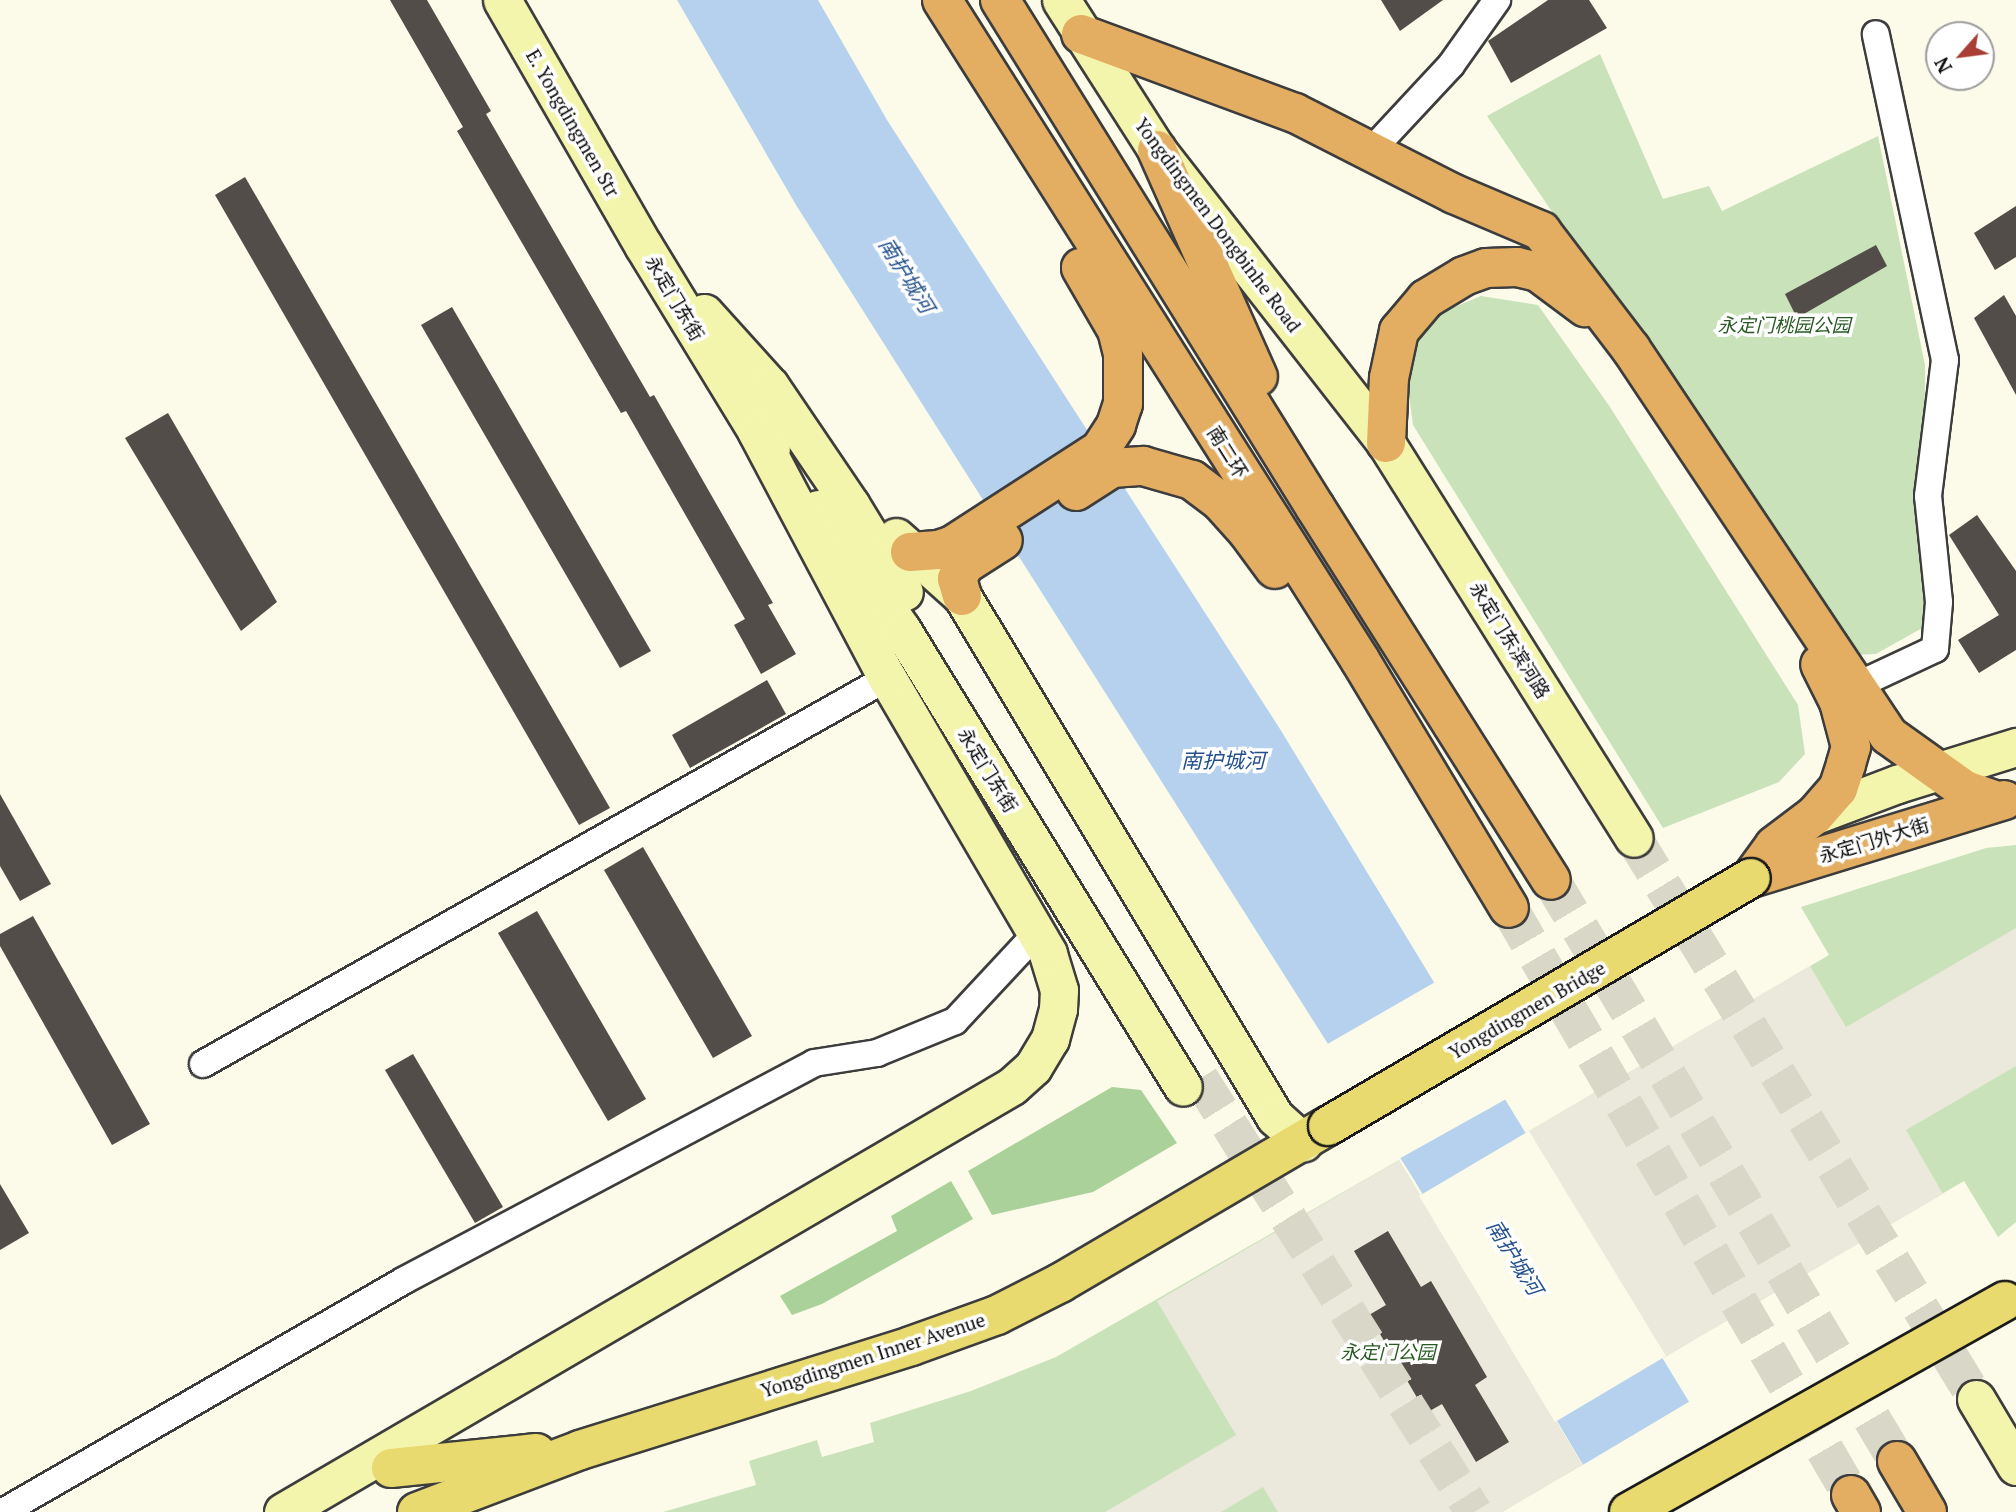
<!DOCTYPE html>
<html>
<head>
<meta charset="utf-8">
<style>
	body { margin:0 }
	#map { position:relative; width:2016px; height:1512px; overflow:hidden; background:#fcfbea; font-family:"PT Serif","Noto Sans SC",serif }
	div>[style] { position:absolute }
	.green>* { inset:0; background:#c9e2b9 }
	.forest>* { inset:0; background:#abd19a }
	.plaza>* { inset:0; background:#ebe9db }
	.water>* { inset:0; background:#b5d1ee }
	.pier>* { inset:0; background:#fcfbea }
	.building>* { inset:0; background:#524d48 }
	.secondary-tunnel>* { height:37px; margin-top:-18.5px; transform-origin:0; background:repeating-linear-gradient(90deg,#d8d7c8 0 37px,transparent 0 55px) }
	.highway-tunnel>* { height:38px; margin-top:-19px; transform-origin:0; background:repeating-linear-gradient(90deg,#d8d7c8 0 38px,transparent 0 57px) }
	.roads { filter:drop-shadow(2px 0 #3d3d3d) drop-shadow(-2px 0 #3d3d3d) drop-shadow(0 2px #3d3d3d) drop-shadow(0 -2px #3d3d3d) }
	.street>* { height:26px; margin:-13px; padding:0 13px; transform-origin:13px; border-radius:13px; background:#fff }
	.secondary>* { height:37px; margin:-18.5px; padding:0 18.5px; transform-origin:18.5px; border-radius:18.5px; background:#f4f5ad }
	.primary>* { height:38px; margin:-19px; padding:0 19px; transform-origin:19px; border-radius:19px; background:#e8da6f }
	.highway>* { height:38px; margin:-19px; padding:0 19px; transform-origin:19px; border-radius:19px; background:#e3ae62 }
	.bridges { filter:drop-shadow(2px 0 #1b1b1b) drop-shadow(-2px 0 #1b1b1b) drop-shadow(0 2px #1b1b1b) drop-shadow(0 -2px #1b1b1b) }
	.primary-bridge>* { height:38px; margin:-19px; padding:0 19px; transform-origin:19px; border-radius:19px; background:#e8da6f }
	span { translate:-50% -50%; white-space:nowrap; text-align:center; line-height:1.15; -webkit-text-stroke:7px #fff; paint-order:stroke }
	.street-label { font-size:19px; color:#0a0a0a }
	.park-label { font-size:19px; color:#285923; font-style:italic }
	.water-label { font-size:21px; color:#24518c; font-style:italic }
	.north { position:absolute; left:1925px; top:21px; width:70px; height:70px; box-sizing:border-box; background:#fff; border:2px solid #9d9d9d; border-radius:50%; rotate:242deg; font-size:19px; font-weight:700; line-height:28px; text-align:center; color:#0a0a0a }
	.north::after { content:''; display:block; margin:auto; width:24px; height:32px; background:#a93e34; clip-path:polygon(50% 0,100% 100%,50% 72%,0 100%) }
</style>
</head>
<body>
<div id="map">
	<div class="green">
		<div style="clip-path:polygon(1600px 54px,1663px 199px,1709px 186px,1722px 211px,1878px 136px,1925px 365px,1924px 627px,1876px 654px,1853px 655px,1487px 116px)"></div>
		<div style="clip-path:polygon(1481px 296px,1538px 305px,1610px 407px,1798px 705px,1805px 754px,1779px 782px,1663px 828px,1413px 425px,1405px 366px,1433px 316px)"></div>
		<div style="clip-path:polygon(2016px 845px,2016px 1222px,1998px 1237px,1964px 1181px,1556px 1421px,1582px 1465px,1502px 1512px,663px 1512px,756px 1485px,749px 1461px,817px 1440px,822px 1457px,874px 1442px,870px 1423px,971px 1391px,1056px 1357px,1399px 1160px,1420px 1195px,1829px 955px,1801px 907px,1986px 848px)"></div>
	</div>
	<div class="forest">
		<div style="clip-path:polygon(1112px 1087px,1141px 1090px,1177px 1143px,1093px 1192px,992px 1215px,968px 1171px)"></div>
		<div style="clip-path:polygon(951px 1181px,973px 1219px,822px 1304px,792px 1315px,780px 1296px,897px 1231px,891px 1216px)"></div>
	</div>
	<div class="plaza">
		<div style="clip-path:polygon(evenodd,2016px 928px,2016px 1066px,1906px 1130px,1943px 1194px,1556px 1421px,1582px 1465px,1502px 1512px,1278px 1512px,1263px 1487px,1221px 1512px,1105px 1512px,1236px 1435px,1157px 1301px,1399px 1160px,1420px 1195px,1810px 966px,1846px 1027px,2016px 928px,1388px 1232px,1421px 1287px,1431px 1281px,1487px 1377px,1475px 1385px,1509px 1442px,1476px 1461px,1442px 1404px,1426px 1413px,1369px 1316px,1386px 1305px,1354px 1251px,1388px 1232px)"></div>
	</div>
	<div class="water">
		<div style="clip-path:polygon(677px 0,818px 0,887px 120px,1280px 729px,1756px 1512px,1611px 1512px,1413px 1178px,796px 205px)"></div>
	</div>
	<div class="pier">
		<div style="clip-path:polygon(1437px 981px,1508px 1098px,1397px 1160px,1324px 1046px)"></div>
		<div style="clip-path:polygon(1529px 1131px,1666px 1356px,1555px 1422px,1419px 1196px)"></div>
		<div style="clip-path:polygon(1692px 1400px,1760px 1512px,1607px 1512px,1581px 1466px)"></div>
	</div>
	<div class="building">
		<div style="clip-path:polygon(390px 0,427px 0,491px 111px,486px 114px,650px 397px,654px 395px,773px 603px,768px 605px,796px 654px,761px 674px,734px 625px,745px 619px,626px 411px,621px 413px,518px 236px,457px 131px,463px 127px)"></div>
		<div style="clip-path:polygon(1381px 0,1443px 0,1400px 31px)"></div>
		<div style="clip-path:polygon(1548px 0,1589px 0,1607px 28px,1511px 83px,1488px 41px)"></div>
		<div style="clip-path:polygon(245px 177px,610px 808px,579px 825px,215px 195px)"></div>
		<div style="clip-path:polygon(2016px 206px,2016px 257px,1995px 270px,1974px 233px)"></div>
		<div style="clip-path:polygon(1876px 245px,1887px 266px,1797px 318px,1785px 294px)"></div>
		<div style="clip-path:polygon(2004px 295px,2016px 316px,2016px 395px,1974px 318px)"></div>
		<div style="clip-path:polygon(452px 307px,651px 651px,620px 668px,421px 325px)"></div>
		<div style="clip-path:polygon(168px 413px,277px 602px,241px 631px,125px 438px)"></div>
		<div style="clip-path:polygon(1977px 515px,2016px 571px,2016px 650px,1979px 673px,1958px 640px,1999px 615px,1949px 535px)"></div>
		<div style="clip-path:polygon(767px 680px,786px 714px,690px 768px,672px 735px)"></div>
		<div style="clip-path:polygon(0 794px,51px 884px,20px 901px,0 866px)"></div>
		<div style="clip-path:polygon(643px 847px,752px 1036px,713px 1058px,604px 870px)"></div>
		<div style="clip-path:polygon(537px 911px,646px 1099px,608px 1121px,498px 933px)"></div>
		<div style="clip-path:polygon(33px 916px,150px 1124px,112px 1145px,0 946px,0 934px)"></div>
		<div style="clip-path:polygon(413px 1054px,503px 1207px,475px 1223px,385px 1070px)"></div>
		<div style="clip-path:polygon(0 1184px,29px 1233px,0 1250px)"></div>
		<div style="clip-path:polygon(1388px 1231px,1421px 1287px,1431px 1281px,1487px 1377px,1475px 1385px,1509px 1442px,1476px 1462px,1442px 1404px,1426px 1413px,1369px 1315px,1386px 1305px,1354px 1251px)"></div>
	</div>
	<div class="secondary-tunnel">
		<div style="left:1634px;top:838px;width:657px;rotate:58.63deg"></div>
		<div style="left:1200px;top:1078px;width:513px;rotate:57.73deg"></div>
	</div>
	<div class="highway-tunnel">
		<div style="left:1551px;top:880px;width:676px;rotate:59.23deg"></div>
		<div style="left:1509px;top:908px;width:679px;rotate:59.77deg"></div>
	</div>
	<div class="roads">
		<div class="street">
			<div style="left:1370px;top:152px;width:119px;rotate:-47deg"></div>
			<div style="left:1451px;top:65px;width:80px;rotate:-54.7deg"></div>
			<div style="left:1858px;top:685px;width:85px;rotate:-25.1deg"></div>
			<div style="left:1935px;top:649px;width:47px;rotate:-85.1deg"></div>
			<div style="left:1939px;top:602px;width:107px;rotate:-95.9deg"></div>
			<div style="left:1928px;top:496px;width:137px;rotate:-82.9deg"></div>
			<div style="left:1945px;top:360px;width:333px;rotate:-102deg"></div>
			<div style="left:203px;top:1064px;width:785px;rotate:-29.44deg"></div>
			<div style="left:3px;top:1512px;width:462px;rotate:-30deg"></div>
			<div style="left:403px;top:1281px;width:465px;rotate:-27.9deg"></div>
			<div style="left:814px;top:1063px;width:64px;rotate:-9deg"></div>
			<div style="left:877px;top:1053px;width:84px;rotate:-22.3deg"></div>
			<div style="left:955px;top:1021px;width:120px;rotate:-47deg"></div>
		</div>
		<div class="secondary">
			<div style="left:502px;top:0;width:283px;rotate:60.1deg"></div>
			<div style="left:643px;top:245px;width:219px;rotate:58.6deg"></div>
			<div style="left:757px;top:432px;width:22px;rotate:51deg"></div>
			<div style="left:1061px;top:0;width:178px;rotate:57.4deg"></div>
			<div style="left:1157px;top:150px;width:372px;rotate:52deg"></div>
			<div style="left:1386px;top:443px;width:466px;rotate:57.9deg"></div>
			<div style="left:704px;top:313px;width:98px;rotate:47.9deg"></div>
			<div style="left:770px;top:386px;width:143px;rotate:55.9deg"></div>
			<div style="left:850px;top:504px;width:103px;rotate:58.5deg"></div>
			<div style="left:818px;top:509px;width:147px;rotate:55.2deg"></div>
			<div style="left:902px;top:630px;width:536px;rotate:58.41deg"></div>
			<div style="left:896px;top:537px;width:89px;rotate:41.8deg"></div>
			<div style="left:962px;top:596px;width:608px;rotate:59deg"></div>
			<div style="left:1275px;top:1117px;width:38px;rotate:42deg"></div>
			<div style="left:1815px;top:815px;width:88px;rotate:-20.7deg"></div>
			<div style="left:1897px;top:784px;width:125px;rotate:-17.3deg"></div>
			<div style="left:1976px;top:1399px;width:78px;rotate:59.2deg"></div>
			<div style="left:283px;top:1512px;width:844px;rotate:-30.3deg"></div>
			<div style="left:1012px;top:1086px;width:28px;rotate:-42deg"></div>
			<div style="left:1033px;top:1067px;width:33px;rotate:-59deg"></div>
			<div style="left:1050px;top:1039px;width:31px;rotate:-75deg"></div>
			<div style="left:1058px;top:1009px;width:19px;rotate:-87deg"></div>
			<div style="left:1059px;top:990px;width:39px;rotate:-107deg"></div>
			<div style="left:1048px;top:953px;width:319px;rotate:-120.3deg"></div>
			<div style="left:887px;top:678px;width:278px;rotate:-117.9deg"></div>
		</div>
		<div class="primary">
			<div style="left:391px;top:1468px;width:146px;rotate:-5.9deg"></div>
			<div style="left:417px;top:1512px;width:174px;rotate:-20.8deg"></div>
			<div style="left:580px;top:1450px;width:347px;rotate:-17.4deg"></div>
			<div style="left:911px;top:1346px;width:91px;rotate:-19.8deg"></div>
			<div style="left:997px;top:1315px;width:71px;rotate:-26.9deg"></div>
			<div style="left:1060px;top:1283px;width:311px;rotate:-30.4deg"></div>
		</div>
		<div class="highway">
			<div style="left:942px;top:0;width:781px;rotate:57.65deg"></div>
			<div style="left:1360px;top:660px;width:289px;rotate:59deg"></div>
			<div style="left:1000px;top:0;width:597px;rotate:58.15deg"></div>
			<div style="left:1315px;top:507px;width:441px;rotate:57.7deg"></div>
			<div style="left:1081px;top:34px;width:228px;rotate:20.3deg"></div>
			<div style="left:1295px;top:113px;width:178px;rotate:27deg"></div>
			<div style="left:1454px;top:194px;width:95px;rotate:23deg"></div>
			<div style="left:1541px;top:231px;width:148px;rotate:52.7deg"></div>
			<div style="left:1631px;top:349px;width:464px;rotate:56.3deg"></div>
			<div style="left:1888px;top:735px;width:95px;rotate:35.5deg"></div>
			<div style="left:1965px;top:790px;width:34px;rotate:19deg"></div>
			<div style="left:1157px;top:150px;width:248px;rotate:66deg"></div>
			<div style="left:1386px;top:443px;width:65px;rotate:-87.4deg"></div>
			<div style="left:1389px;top:378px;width:48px;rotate:-78deg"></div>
			<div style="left:1399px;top:331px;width:42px;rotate:-49.8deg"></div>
			<div style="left:1426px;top:299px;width:44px;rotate:-31.2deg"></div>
			<div style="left:1464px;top:276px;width:23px;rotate:-20deg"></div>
			<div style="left:1486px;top:268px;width:31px;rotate:-2deg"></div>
			<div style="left:1517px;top:267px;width:22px;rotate:13deg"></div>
			<div style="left:1538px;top:272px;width:59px;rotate:36.7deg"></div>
			<div style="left:1076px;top:491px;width:43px;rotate:-32.6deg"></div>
			<div style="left:1112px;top:468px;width:31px;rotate:-4deg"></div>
			<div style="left:1143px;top:466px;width:51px;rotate:15.9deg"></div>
			<div style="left:1192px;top:480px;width:35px;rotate:37deg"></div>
			<div style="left:1220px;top:501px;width:40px;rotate:48deg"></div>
			<div style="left:1247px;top:531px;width:47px;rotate:53.6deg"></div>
			<div style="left:910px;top:552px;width:28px;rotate:-4deg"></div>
			<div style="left:938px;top:550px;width:16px;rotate:-18deg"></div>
			<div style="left:953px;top:545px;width:175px;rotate:-32.9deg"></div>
			<div style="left:1100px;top:450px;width:30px;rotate:-57deg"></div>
			<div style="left:1116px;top:425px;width:22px;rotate:-72deg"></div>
			<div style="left:1123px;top:404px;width:50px;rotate:-90deg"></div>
			<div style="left:1123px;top:354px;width:25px;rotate:-104deg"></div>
			<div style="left:1117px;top:330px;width:72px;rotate:-120.1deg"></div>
			<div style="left:962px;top:596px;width:18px;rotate:-106deg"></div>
			<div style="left:957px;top:579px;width:16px;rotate:-63deg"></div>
			<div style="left:964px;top:565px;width:46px;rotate:-32.7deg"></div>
			<div style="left:1751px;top:878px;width:39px;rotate:-54deg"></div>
			<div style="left:1774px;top:846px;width:51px;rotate:-37.1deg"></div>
			<div style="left:1815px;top:815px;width:35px;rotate:-49deg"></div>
			<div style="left:1838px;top:789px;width:26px;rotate:-72deg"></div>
			<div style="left:1846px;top:764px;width:18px;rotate:-74deg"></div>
			<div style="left:1851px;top:747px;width:47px;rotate:-104.9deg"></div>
			<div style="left:1839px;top:702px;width:42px;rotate:-116.6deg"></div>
			<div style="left:1751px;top:878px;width:265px;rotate:-17.1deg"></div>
			<div style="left:1897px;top:1461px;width:59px;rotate:59.5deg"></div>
			<div style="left:1851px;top:1495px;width:20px;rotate:60deg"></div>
		</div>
	</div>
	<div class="bridges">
		<div class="primary-bridge">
			<div style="left:1328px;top:1126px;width:490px;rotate:-30.4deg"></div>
			<div style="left:1629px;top:1512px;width:431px;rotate:-29.3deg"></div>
		</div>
	</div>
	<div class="street-label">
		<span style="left:573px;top:123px;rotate:60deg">E. Yongdingmen Str</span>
		<span style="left:1218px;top:225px;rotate:53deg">Yongdingmen Dongbinhe Road</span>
		<span style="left:675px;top:298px;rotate:59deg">永定门东街</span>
		<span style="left:1228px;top:452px;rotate:58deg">南二环</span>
		<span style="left:1510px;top:640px;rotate:58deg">永定门东滨河路</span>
		<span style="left:988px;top:770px;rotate:58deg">永定门东街</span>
		<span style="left:1874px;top:840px;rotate:-17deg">永定门外大街</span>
		<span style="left:1527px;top:1010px;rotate:-30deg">Yongdingmen Bridge</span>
		<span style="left:873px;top:1355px;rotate:-18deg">Yongdingmen Inner Avenue</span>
	</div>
	<div class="park-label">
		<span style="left:1784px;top:325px">永定门桃园公园</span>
		<span style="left:1388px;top:1352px">永定门公园</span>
	</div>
	<div class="water-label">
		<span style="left:907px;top:275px;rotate:58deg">南护城河</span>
		<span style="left:1223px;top:760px">南护城河</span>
		<span style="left:1515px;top:1257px;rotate:58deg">南护城河</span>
	</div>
	<div class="north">N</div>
</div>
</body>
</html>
